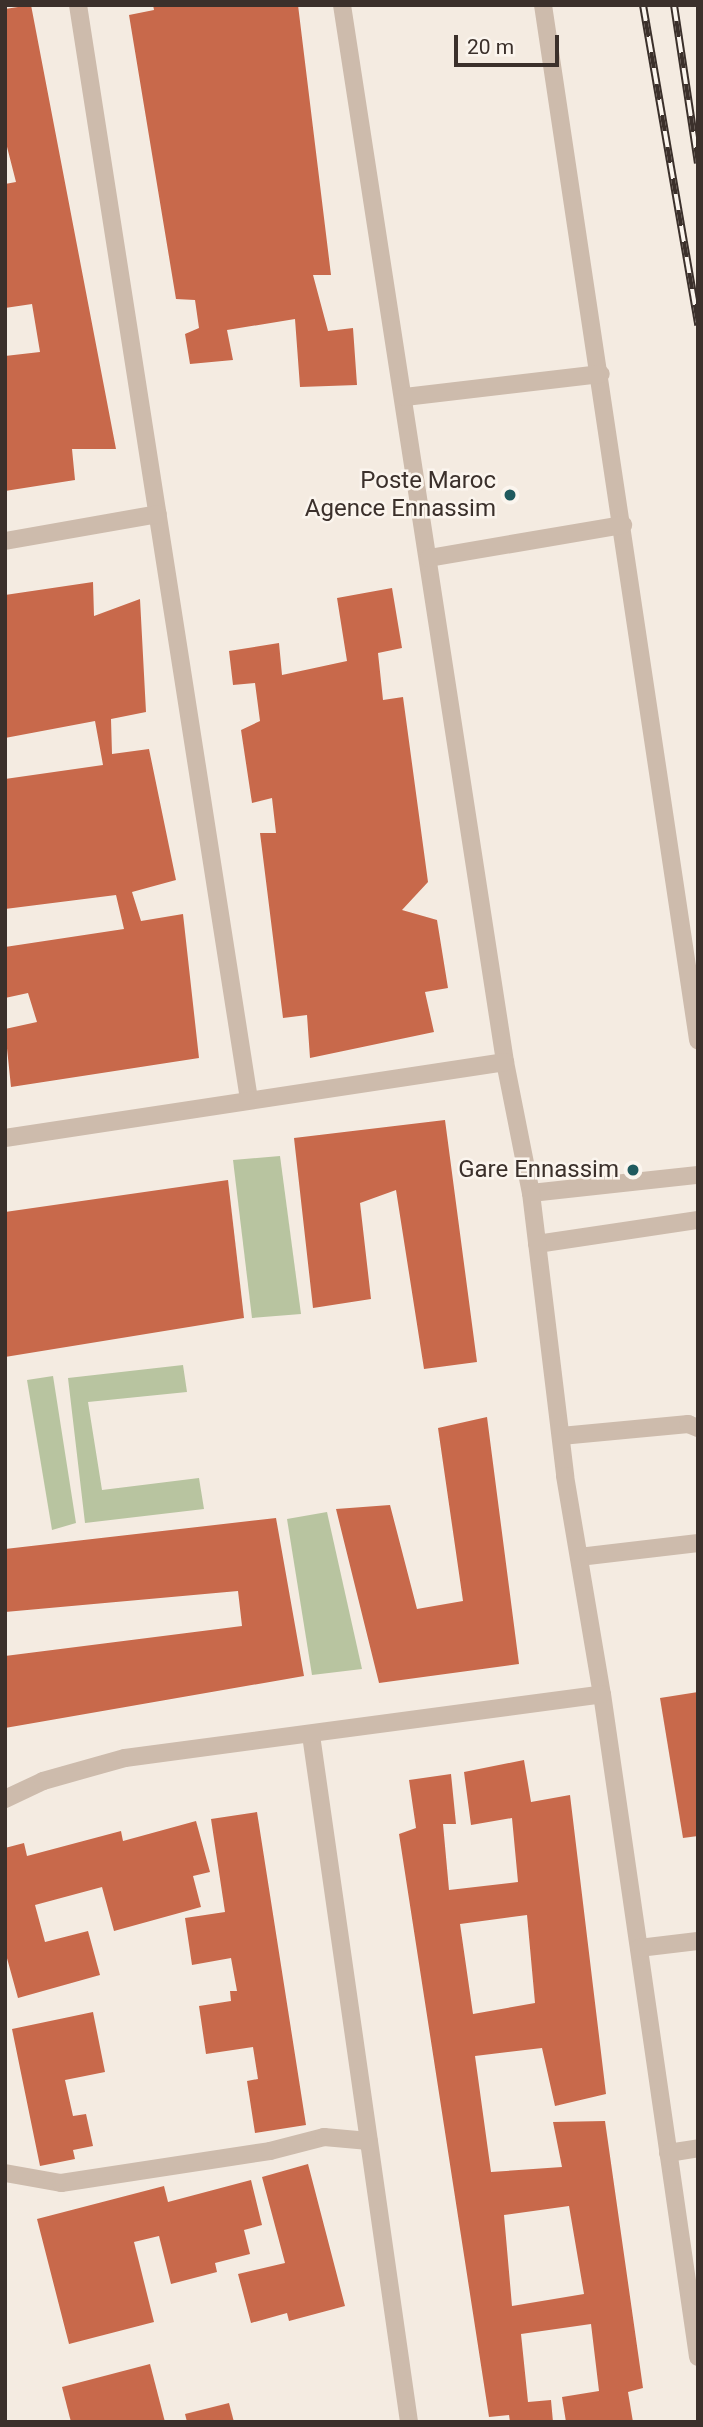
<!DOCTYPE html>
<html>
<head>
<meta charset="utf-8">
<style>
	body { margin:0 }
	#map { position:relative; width:703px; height:2427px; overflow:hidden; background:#f4ebe1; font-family:Roboto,sans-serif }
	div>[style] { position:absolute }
	.green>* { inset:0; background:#b8c4a0 }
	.building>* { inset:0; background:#c8694b }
	.lane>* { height:18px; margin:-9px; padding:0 9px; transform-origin:9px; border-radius:9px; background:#cdbbac }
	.street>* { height:18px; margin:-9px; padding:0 9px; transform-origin:9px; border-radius:9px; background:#cdbbac }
	.rail>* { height:8px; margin-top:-4px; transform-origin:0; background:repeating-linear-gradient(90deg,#fbf5ee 0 16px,#3b302b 0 32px); box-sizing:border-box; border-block:2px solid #3b302b }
	.dots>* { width:19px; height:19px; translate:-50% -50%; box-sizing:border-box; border:4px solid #fbf5ee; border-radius:50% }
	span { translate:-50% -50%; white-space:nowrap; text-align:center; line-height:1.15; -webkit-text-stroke:5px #fbf5ee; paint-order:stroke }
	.poi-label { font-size:24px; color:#3b302b }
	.right { translate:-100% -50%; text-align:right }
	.frame { position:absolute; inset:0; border:7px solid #3b302b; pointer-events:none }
	.scale { position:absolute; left:454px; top:35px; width:105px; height:32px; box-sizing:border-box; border:4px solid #3b302b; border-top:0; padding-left:9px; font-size:21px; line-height:24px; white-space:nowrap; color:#3b302b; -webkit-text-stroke:5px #fbf5ee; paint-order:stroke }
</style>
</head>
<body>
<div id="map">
	<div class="green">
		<div style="clip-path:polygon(280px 1156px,301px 1314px,252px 1318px,233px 1160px)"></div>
		<div style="clip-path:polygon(183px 1365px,187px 1392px,88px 1402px,102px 1490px,199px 1478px,204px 1509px,85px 1523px,68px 1378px)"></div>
		<div style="clip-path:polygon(53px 1376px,76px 1523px,52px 1530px,27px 1380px)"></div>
		<div style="clip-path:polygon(327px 1512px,362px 1669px,312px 1675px,287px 1519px)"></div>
	</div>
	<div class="building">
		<div style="clip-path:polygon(31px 5px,116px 449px,72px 449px,75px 480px,5px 491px,5px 356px,40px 352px,32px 304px,5px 308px,5px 184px,16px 182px,5px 139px,5px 9px)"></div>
		<div style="clip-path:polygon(153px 5px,298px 5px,331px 275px,313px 275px,328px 331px,353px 328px,357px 385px,300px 387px,295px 319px,227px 330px,233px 360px,190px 364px,185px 334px,199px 328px,195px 300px,176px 299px,129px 15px,154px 10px)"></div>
		<div style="clip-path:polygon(93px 582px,94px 616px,140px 599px,146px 712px,111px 719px,112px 754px,149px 749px,176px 880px,132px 892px,141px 921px,183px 914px,199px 1058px,11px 1087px,5px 1029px,37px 1022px,28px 993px,5px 998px,5px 947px,124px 929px,116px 895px,5px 909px,5px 779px,103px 765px,95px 721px,5px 738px,5px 595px)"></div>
		<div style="clip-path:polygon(392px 588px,402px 648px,378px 653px,383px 700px,403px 697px,428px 882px,402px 910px,437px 920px,448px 988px,425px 992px,434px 1032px,310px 1058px,307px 1015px,283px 1018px,260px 833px,276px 833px,272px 798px,252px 803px,241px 730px,260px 721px,255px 683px,233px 685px,229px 651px,279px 643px,282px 675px,347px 661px,337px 598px)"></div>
		<div style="clip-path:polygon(445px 1120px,477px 1362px,424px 1369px,396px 1190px,360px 1203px,371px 1299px,313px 1308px,294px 1138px)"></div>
		<div style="clip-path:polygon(228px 1180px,244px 1318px,5px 1357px,5px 1212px)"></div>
		<div style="clip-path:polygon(487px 1417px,519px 1664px,379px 1683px,336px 1509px,390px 1505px,417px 1609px,463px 1601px,438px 1428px)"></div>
		<div style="clip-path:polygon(276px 1518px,304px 1676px,5px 1728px,5px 1656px,242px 1626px,238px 1591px,5px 1612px,5px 1549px)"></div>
		<div style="clip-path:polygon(698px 1692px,698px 1836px,683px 1838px,660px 1698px)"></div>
		<div style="clip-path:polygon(evenodd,524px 1760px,531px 1802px,570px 1795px,606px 2094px,555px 2106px,542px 2048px,475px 2056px,491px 2172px,562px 2167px,553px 2122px,605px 2121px,643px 2388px,628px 2392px,633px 2422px,566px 2422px,562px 2397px,599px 2391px,591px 2324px,521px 2334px,528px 2402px,551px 2400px,553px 2422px,510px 2422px,509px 2415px,489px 2417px,399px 1834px,416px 1828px,409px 1780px,451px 1774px,456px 1824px,443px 1824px,449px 1890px,518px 1882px,512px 1818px,471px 1825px,464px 1772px,524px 1760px,527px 1915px,535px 2003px,473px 2014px,460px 1924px,527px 1915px,524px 1760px,569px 2206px,584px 2294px,512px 2306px,504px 2215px,569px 2206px)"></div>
		<div style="clip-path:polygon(257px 1812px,306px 2125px,255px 2133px,247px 2081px,258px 2079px,253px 2047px,206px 2054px,199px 2006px,231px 2001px,230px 1991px,237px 1991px,231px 1958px,192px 1965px,185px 1918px,225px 1912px,211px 1819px)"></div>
		<div style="clip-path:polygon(196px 1821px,210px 1872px,193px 1876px,201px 1907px,114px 1931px,102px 1887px,35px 1905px,45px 1942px,88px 1931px,100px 1975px,18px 1998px,5px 1951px,5px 1848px,24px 1843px,27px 1856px,121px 1831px,123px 1841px)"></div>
		<div style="clip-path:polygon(93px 2012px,105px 2072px,65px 2080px,73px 2116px,86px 2114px,93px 2146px,73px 2150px,75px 2159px,40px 2166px,12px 2029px)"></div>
		<div style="clip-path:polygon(308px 2164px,345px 2306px,289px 2321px,287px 2313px,251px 2323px,238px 2274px,285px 2263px,262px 2177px)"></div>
		<div style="clip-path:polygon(251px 2180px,262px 2225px,244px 2230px,250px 2254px,215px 2263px,217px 2272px,171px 2284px,159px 2236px,134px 2242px,154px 2322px,69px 2344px,37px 2219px,164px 2186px,168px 2202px)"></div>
		<div style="clip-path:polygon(150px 2364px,165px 2422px,71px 2422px,62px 2387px)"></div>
		<div style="clip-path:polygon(229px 2403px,234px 2422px,187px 2422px,185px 2414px)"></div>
	</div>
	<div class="lane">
		<div style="left:531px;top:1193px;width:168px;rotate:-6.2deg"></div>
		<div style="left:537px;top:1244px;width:163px;rotate:-8.5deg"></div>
		<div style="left:561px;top:1436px;width:128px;rotate:-5.4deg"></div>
		<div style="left:688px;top:1424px;width:11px;rotate:22deg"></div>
		<div style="left:579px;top:1557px;width:120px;rotate:-6.7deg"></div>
		<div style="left:5px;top:2173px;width:57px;rotate:10.1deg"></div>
		<div style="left:61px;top:2183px;width:211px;rotate:-8.7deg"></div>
		<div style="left:270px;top:2151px;width:56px;rotate:-14.5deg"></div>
		<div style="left:324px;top:2137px;width:45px;rotate:5.1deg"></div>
	</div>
	<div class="street">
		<div style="left:78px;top:5px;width:1107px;rotate:81.12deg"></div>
		<div style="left:342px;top:5px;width:1069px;rotate:81.23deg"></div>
		<div style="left:505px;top:1062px;width:134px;rotate:78.8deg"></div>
		<div style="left:531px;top:1193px;width:285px;rotate:83.1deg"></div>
		<div style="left:565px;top:1476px;width:221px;rotate:80.4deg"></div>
		<div style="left:602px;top:1694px;width:670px;rotate:81.76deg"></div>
		<div style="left:543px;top:5px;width:1047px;rotate:81.48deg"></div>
		<div style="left:405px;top:397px;width:197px;rotate:-6.7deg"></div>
		<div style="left:5px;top:541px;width:155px;rotate:-10deg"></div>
		<div style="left:429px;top:558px;width:197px;rotate:-9.7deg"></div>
		<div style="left:5px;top:1138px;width:506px;rotate:-8.64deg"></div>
		<div style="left:311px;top:1735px;width:694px;rotate:81.88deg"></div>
		<div style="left:5px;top:1799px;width:42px;rotate:-25.3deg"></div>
		<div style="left:43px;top:1781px;width:85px;rotate:-15.7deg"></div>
		<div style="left:125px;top:1758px;width:481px;rotate:-7.6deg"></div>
		<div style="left:639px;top:1948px;width:59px;rotate:-6.8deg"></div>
		<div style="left:668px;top:2153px;width:30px;rotate:-9deg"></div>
	</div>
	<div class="rail">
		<div style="left:643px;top:5px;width:325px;rotate:80.2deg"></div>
		<div style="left:674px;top:5px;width:160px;rotate:81.4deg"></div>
	</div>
	<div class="dots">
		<div style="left:510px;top:495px;background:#1f5a5e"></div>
		<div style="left:633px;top:1170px;background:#1f5a5e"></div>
	</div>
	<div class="poi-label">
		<span class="right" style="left:496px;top:495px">Poste Maroc<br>Agence Ennassim</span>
		<span class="right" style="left:619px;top:1170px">Gare Ennassim</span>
	</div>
	<div class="frame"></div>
	<div class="scale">20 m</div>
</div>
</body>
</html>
